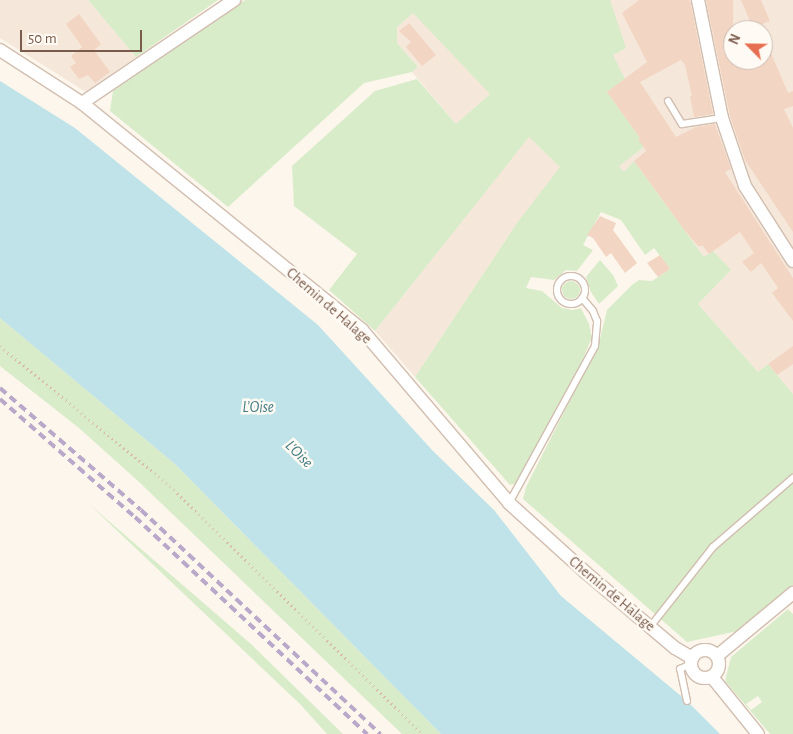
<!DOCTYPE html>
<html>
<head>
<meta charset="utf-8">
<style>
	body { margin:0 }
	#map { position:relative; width:793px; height:734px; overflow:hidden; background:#fdf6ec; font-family:"Alegreya Sans",sans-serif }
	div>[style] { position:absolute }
	.residential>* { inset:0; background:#f5e8da }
	.green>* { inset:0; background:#d8ecc9 }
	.round { border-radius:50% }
	.water>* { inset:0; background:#bfe3e8 }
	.building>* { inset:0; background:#f3d5c3 }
	.path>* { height:3px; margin-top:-1.5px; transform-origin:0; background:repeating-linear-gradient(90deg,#d9b8a5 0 1px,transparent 0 5px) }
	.roads { filter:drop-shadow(1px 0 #d1beb0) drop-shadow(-1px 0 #d1beb0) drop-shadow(0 1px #d1beb0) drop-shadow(0 -1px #d1beb0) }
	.lane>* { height:6px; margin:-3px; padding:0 3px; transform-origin:3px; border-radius:3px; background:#fff }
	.lane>.ring { margin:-3px; padding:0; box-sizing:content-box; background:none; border:6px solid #fff; border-radius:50% }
	.street>* { height:12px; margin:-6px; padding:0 6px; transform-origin:6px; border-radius:6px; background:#fff }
	.street>.ring { margin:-6px; padding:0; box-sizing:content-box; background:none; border:12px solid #fff; border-radius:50% }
	.rail>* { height:4px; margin-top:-2px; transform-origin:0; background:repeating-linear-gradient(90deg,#b9a8c9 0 8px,transparent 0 13px) }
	span { translate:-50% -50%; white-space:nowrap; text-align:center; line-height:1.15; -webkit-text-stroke:5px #fffaf3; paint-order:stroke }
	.street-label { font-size:15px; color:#7a5c4d }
	.water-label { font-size:16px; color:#437c86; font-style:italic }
	.north { position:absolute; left:723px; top:20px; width:50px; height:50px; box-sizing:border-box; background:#fffaf3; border:1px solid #cabbb1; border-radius:50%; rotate:293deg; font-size:14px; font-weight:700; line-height:20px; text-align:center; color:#7a5c4d }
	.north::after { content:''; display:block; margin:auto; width:18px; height:22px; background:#e76f51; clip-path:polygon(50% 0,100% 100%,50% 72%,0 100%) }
	.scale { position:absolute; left:20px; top:30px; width:122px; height:22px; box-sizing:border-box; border:2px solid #7a5c4d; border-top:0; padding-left:6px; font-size:15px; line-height:18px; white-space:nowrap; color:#7a5c4d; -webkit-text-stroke:4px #fffaf3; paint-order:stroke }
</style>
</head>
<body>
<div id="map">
	<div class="residential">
		<div style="clip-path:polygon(0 0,88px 0,136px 57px,86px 92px,0 38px)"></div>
		<div style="clip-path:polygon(evenodd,574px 0,793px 0,793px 394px,768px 364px,758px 372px,698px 304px,731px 270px,704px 257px,634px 161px,624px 172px,517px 223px,415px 377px,375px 331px,528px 137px,490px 94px,456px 124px,412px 72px,418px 67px,397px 43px,397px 27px,413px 13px,574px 0,733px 30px,763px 30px,763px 60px,733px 60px,733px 30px)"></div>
	</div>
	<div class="green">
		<div style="clip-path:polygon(88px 0,218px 0,136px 57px)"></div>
		<div style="clip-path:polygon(245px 0,610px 0,626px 48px,613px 55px,625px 79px,607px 92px,640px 138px,638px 139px,644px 147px,619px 166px,624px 172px,634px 161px,704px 257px,713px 251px,731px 270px,698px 304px,758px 372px,768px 364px,793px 394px,793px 585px,738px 631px,687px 642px,523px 499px,526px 487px,599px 343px,607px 310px,632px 285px,639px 280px,652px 281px,670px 269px,654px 248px,645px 255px,621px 220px,601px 212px,583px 245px,593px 250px,577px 271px,566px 270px,554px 280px,531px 277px,526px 288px,542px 291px,562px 308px,573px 310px,581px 308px,589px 324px,592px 338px,573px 381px,518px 483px,510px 485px,415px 377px,517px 223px,560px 167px,529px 137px,375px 331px,329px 290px,357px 254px,294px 206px,292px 166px,375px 91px,417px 79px,456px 124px,490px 94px,413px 13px,397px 27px,397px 43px,418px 67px,412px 72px,364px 83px,228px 207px,110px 111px,113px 91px)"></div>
		<div style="clip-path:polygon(600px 260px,613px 275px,618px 286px,599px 304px,591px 292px,586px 277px)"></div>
		<div class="round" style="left:562px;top:281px;width:18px;height:18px"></div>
		<div style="clip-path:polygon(0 318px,175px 464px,441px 734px,402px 734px,138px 481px,79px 428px,0 366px)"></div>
		<div style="clip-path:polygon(89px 504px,251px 644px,343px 734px,327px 734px,300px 704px)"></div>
		<div style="clip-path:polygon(evenodd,788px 609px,793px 614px,793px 734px,770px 734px,725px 681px,731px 657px,788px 609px,758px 696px,762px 702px,751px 710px,746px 704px,758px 696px)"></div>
	</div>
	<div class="water">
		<div style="clip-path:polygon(0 81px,75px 128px,318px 325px,433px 451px,494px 510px,561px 596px,687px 701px,720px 734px,441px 734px,175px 464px,0 318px)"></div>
	</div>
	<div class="building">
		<div style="clip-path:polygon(639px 0,690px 0,713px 114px,694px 117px,690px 96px,692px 96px,685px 65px,681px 60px,640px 82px,676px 137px,696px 127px,715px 124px,731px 169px,725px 172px,793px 278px,793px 321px,772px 293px,778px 288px,761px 263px,751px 272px,742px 262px,754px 253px,740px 232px,709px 254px,703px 246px,698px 246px,685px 231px,634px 161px,646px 151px,638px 139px,640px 138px,607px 92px,647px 62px,622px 13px)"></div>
		<div style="clip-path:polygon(706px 0,733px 0,733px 60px,763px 60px,763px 34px,788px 93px,793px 91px,793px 106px,784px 109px,793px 128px,793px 232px,745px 160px,730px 116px)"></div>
		<div style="clip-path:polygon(741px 0,761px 0,770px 21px,753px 28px)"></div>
		<div style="clip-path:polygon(79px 14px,101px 44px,94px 50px,110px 72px,95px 83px,88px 75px,79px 79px,70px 67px,76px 63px,71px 56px,82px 47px,66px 24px)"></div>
		<div style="clip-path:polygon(409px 23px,436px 55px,422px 66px,406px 47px,411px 42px,399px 31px)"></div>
		<div style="clip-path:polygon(600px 216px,616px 223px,613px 230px,637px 263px,625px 273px,611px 253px,606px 257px,593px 238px,587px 235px)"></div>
		<div style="clip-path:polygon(660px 255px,670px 269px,658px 277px,647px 263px)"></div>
		<div style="clip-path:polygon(793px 346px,793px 364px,777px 375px,768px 364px)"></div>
	</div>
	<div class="path">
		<div style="left:0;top:346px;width:220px;rotate:39.5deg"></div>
		<div style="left:170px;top:486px;width:354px;rotate:44.5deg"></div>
	</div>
	<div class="roads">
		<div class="lane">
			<div style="left:668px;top:101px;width:27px;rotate:59deg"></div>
			<div style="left:682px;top:124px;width:40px;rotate:-8.5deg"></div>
			<div class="ring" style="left:557px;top:276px;width:22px;height:22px"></div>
			<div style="left:509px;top:503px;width:179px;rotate:-61.3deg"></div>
			<div style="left:595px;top:346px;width:25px;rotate:-85deg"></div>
			<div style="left:597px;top:321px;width:11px;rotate:-112deg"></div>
			<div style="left:593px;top:311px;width:17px;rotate:-130deg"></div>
			<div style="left:650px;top:627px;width:102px;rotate:-51.8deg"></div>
			<div style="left:713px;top:547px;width:106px;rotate:-40.8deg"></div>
			<div style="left:687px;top:701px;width:33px;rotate:-102deg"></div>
			<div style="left:680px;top:669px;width:12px;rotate:-24deg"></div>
		</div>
		<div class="street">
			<div style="left:698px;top:0;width:120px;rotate:78.5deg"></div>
			<div style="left:722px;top:118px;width:72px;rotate:71.3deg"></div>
			<div style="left:745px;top:186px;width:89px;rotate:57.4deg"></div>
			<div style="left:0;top:50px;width:98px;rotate:32.9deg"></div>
			<div style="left:82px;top:103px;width:360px;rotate:39deg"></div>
			<div style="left:362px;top:330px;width:227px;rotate:49.6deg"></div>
			<div style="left:509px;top:503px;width:103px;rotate:42.2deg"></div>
			<div style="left:585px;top:572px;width:118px;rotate:40.2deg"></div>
			<div style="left:675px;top:648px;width:20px;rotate:30deg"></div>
			<div style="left:82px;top:103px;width:184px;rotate:-34.1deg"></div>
			<div class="ring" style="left:691px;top:650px;width:16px;height:16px"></div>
			<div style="left:717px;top:656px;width:99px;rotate:-39.7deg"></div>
			<div style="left:712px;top:677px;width:73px;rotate:51.1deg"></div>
		</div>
	</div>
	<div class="rail">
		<div style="left:0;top:388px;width:186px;rotate:40.9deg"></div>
		<div style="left:141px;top:510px;width:328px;rotate:43.1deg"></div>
		<div style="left:0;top:399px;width:179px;rotate:41.2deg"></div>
		<div style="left:135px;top:517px;width:318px;rotate:43.1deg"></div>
	</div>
	<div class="street-label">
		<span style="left:329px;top:306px;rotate:41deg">Chemin de Halage</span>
		<span style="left:612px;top:594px;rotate:40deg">Chemin de Halage</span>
	</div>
	<div class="water-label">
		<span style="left:258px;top:407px">L’Oise</span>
		<span style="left:299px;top:454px;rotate:45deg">L'Oise</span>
	</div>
	<div class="north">N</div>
	<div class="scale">50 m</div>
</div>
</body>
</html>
